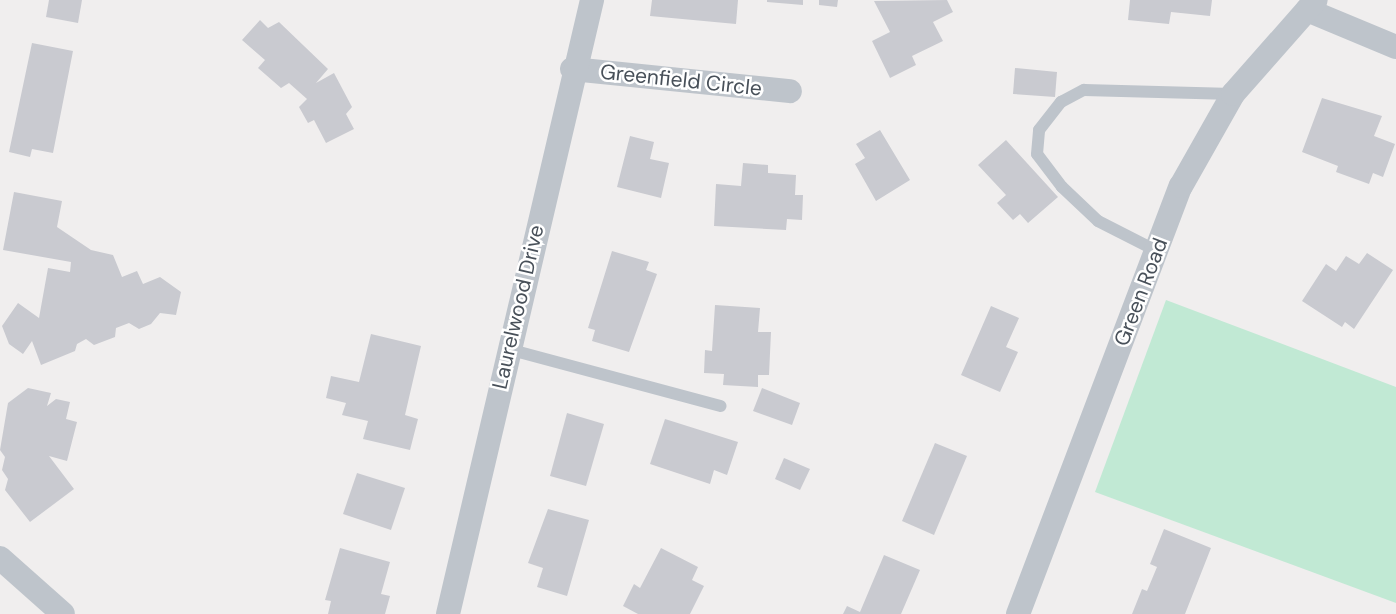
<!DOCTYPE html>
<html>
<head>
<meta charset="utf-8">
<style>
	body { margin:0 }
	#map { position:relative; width:1396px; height:614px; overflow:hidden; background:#f0eeee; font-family:"DM Sans",sans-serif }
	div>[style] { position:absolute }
	.green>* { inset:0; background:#c1e9d4 }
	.building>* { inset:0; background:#c9cad0 }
	.service>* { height:12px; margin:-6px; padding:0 6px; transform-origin:6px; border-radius:6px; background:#bec4cb }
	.minor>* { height:24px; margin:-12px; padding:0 12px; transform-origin:12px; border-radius:12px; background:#bec4cb }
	span { translate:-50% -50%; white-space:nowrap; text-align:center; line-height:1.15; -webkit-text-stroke:5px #fff; paint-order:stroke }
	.street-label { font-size:21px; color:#485059 }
</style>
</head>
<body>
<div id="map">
	<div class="green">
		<div style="clip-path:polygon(1166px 300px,1396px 387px,1396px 603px,1095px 492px)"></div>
	</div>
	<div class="building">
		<div style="clip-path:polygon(49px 0,82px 0,78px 23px,46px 17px)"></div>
		<div style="clip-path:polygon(652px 0,738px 0,736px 24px,650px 16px)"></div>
		<div style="clip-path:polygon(767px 0,803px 0,803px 5px,767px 2px)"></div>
		<div style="clip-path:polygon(819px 0,838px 0,837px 7px,819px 5px)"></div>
		<div style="clip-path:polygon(947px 0,953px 12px,933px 22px,943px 41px,912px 56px,916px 65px,890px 78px,872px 41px,890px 32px,874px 1px)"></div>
		<div style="clip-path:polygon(1130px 0,1212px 0,1210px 16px,1171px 12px,1169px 24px,1128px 20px)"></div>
		<div style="clip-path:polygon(260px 20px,268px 28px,279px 22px,328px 69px,316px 83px,334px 73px,352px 107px,346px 114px,354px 129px,326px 143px,314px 120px,308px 123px,299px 107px,307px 99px,289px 83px,281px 88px,258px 68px,265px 60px,242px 40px)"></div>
		<div style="clip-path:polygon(32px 43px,73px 51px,53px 153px,32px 149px,30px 157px,9px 152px)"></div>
		<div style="clip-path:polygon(1015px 68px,1057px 72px,1055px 97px,1013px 94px)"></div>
		<div style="clip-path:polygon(1322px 98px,1382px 116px,1374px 136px,1395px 144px,1383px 177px,1373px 173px,1369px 184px,1336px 172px,1338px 166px,1302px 152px)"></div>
		<div style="clip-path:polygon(880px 130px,910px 180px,876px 201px,855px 164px,865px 158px,856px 144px)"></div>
		<div style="clip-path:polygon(630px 136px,654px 142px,650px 159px,669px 163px,661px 198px,617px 187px)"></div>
		<div style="clip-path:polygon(1006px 140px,1058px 197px,1028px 223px,1020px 214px,1013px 220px,997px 203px,1006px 195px,978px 165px)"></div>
		<div style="clip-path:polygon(743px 163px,768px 165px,768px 173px,796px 175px,795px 195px,803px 195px,802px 220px,787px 219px,786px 230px,714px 226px,716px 184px,741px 186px)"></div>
		<div style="clip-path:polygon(14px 192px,62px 201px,57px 227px,91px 250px,113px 255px,122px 277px,137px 271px,143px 284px,160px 277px,181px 292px,176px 315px,160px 313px,151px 324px,139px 329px,129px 323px,116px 328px,115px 337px,94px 345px,86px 339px,77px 344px,75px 351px,41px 365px,32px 341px,23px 354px,9px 344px,2px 326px,18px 303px,39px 318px,48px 268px,70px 272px,71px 262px,3px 250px)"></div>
		<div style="clip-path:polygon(612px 251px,649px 262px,646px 270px,657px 274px,629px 352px,592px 341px,595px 330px,588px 328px)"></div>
		<div style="clip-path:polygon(1367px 253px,1393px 270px,1354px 329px,1345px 322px,1342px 327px,1302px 301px,1326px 264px,1336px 271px,1346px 256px,1359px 264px)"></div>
		<div style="clip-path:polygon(715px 305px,760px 308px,758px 332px,771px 332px,769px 375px,758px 375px,758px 387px,723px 385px,724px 374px,704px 373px,705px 350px,712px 351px)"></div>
		<div style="clip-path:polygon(991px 306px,1019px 318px,1006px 347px,1018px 352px,1000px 392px,961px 375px)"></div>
		<div style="clip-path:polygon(371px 334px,421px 346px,405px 415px,418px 419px,410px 450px,363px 439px,368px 421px,342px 415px,346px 403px,326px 398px,331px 376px,359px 382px)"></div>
		<div style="clip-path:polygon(28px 388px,51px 393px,47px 406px,56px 399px,70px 402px,66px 419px,77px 422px,67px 461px,49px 456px,74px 489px,30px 522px,5px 490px,8px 479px,2px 470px,5px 457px,0 450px,8px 403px)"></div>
		<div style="clip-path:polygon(762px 388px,800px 403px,792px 425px,753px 411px)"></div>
		<div style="clip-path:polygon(567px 413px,604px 424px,586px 486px,550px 476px)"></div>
		<div style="clip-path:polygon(665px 419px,738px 442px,727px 475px,714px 470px,710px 484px,650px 464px)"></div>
		<div style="clip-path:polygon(935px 443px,967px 456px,934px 535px,902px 521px)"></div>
		<div style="clip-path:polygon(784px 458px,810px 469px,800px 490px,775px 479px)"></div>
		<div style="clip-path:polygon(357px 473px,405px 488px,391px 530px,343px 514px)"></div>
		<div style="clip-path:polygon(548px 509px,589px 520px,567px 596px,537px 587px,543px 568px,528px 563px)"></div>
		<div style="clip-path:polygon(1164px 529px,1211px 548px,1185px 614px,1132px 614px,1142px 589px,1147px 591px,1157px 567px,1150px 564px)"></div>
		<div style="clip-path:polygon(340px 548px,390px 562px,381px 594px,390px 596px,385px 614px,328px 614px,331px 601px,325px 600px)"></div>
		<div style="clip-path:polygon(661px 548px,698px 567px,692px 580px,704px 586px,690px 614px,638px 614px,623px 606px,634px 584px,640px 588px)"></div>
		<div style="clip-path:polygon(884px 555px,920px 570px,901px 614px,843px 614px,847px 606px,860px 612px)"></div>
	</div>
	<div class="service">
		<div style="left:1157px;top:251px;width:66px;rotate:-153deg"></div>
		<div style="left:1098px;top:221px;width:50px;rotate:-136.6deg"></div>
		<div style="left:1062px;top:187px;width:41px;rotate:-127.1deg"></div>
		<div style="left:1037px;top:154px;width:24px;rotate:-85deg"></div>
		<div style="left:1039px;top:130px;width:36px;rotate:-52deg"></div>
		<div style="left:1061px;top:102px;width:26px;rotate:-28deg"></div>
		<div style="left:1084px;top:90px;width:149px;rotate:1.5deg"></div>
		<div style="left:508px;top:349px;width:220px;rotate:15deg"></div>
	</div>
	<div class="minor">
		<div style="left:1307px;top:10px;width:96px;rotate:22.6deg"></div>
		<div style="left:572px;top:69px;width:219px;rotate:5.8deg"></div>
		<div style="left:0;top:558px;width:84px;rotate:41.6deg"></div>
		<div style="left:448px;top:614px;width:631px;rotate:-76.8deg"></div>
		<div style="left:1018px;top:614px;width:458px;rotate:-69.2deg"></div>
		<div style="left:1181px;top:186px;width:106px;rotate:-60.5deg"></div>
		<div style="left:1233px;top:94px;width:125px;rotate:-48.6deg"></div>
	</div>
	<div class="street-label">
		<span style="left:681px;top:80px;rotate:6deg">Greenfield Circle</span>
		<span style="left:1141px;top:292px;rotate:-69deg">Green Road</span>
		<span style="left:518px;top:307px;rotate:-77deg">Laurelwood Drive</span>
	</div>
</div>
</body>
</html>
